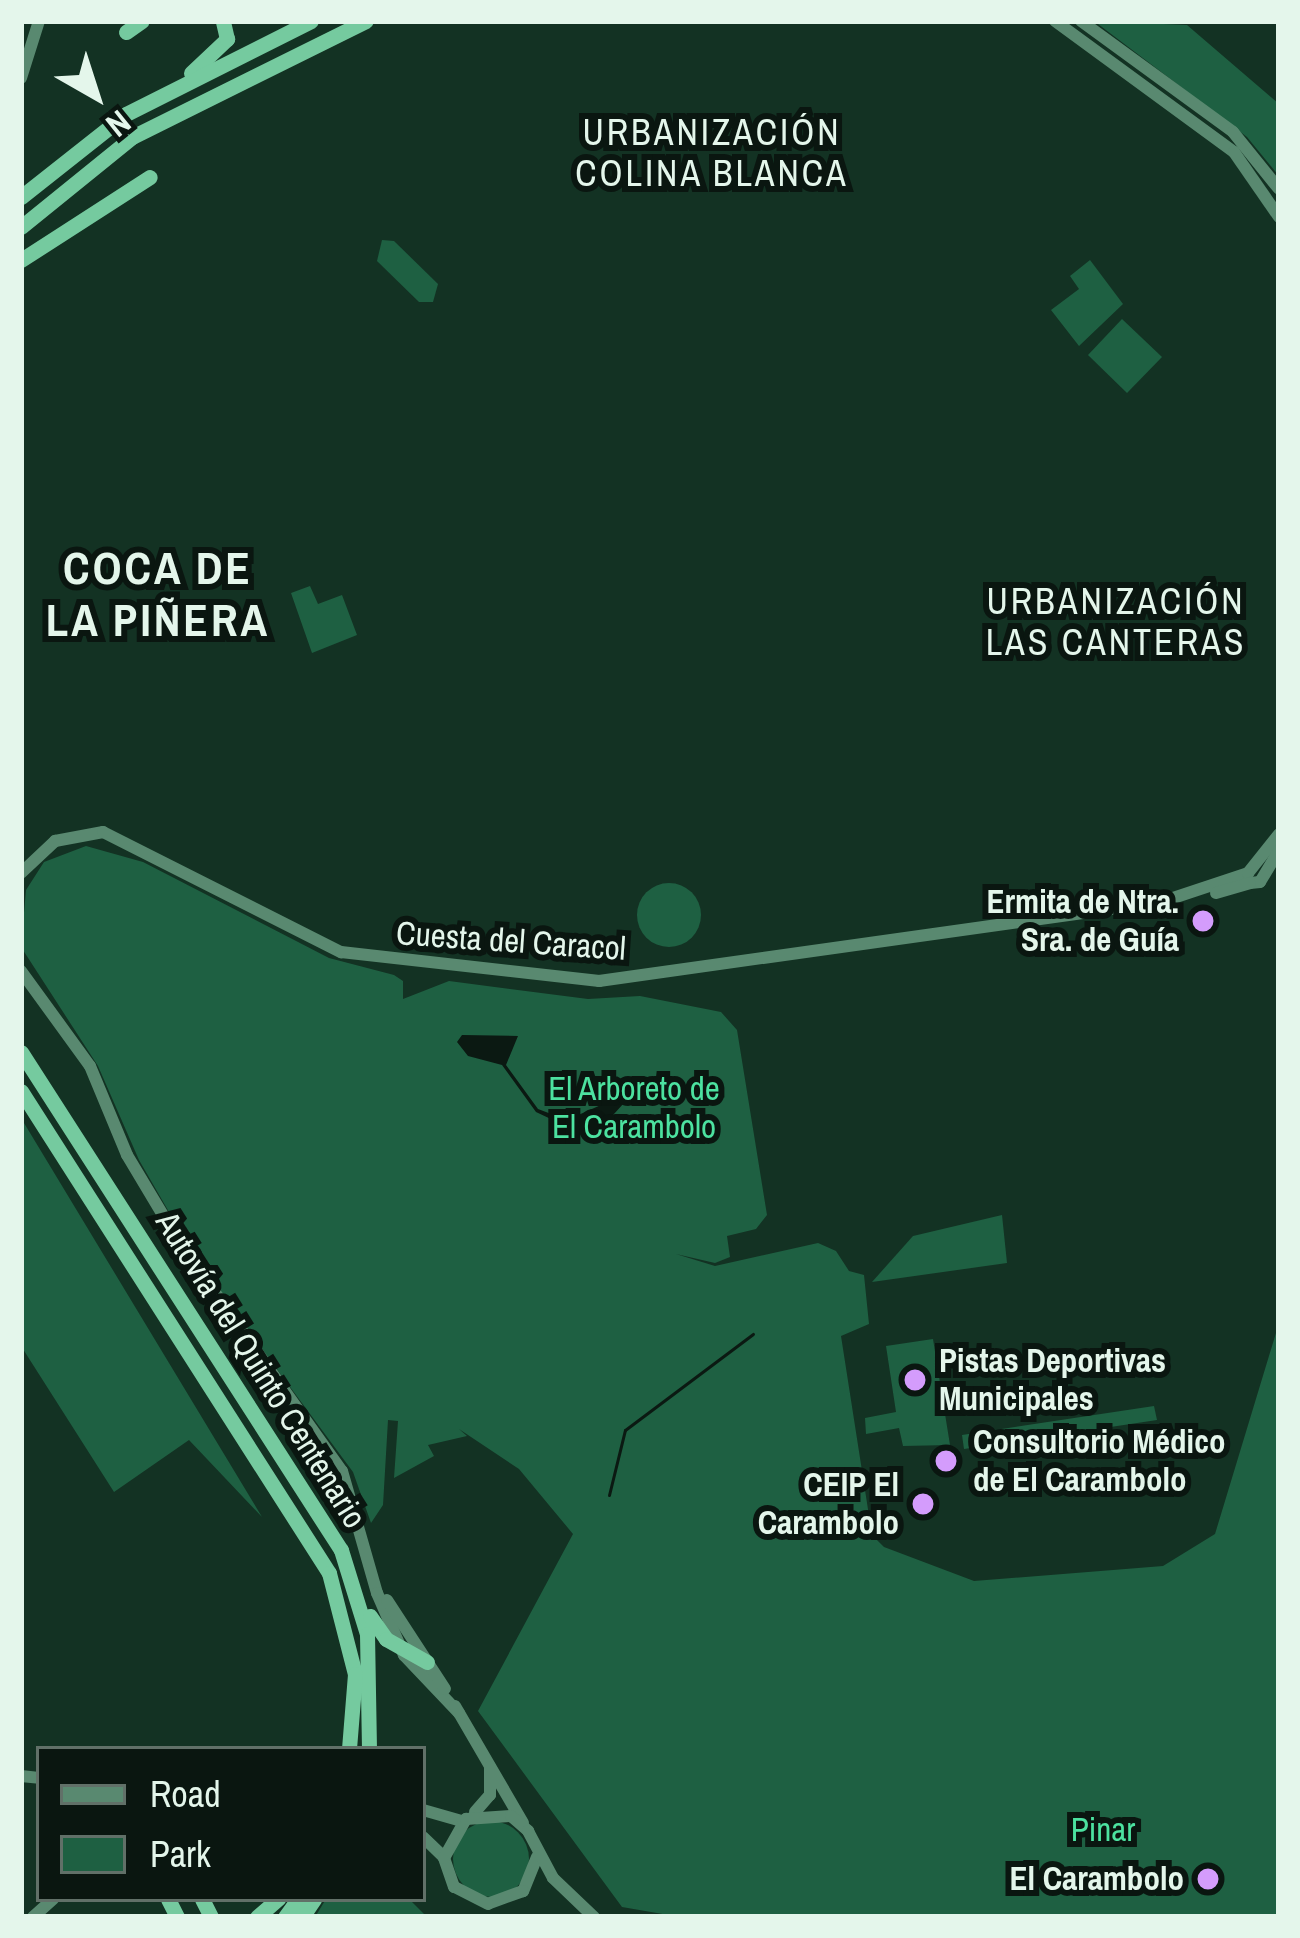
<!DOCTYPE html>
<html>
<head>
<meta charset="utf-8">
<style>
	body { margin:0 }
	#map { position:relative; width:1300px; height:1938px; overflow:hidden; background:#133223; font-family:"Archivo Narrow",sans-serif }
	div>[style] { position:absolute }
	.green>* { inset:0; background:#1e6042 }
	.round { border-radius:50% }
	.water>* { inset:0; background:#0b1912 }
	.stream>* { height:3px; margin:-1.5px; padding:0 1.5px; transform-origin:1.5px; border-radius:1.5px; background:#0b1912 }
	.secondary>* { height:12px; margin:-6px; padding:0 6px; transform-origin:6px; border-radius:6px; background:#598970 }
	.highway>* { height:15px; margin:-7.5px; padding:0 7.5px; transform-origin:7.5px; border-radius:7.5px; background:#75ca9f }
	.dots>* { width:33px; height:33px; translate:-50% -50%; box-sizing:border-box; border:6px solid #0a1610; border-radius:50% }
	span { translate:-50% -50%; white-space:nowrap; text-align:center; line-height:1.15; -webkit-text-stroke:12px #0a1610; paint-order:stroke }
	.poi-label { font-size:33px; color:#e4f6eb; font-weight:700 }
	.right { translate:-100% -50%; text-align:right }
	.left { translate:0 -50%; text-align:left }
	.street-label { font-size:33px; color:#e4f6eb }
	.park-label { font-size:33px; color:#4ce2a0 }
	.neighbourhood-label { font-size:36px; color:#e4f6eb; letter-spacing:3px }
	.district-label { font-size:45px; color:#e4f6eb; font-weight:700; letter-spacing:3px }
	.frame { position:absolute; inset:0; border:24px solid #e4f6eb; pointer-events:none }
	.legend { position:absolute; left:36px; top:1746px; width:390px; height:156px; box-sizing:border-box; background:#0a1610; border:3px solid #617068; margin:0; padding:15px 21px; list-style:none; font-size:36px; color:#e4f6eb }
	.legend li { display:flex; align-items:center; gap:24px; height:60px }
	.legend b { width:60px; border:3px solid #617068 }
	.north { position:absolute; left:36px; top:36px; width:120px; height:120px; -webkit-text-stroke:9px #0a1610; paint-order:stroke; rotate:141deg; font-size:33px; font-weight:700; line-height:48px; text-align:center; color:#e4f6eb }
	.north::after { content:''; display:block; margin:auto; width:42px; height:54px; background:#e4f6eb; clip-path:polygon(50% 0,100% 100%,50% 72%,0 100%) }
</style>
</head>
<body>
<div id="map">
	<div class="green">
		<div style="clip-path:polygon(1094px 21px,1187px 25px,1279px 104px,1279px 176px,1247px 137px)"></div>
		<div style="clip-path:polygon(382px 240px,394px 241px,438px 284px,433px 302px,419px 302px,377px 261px)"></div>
		<div style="clip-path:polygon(1090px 260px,1123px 304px,1079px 346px,1051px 310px,1079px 289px,1070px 276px)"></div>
		<div style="clip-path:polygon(1122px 319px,1162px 357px,1127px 393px,1088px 355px)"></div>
		<div style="clip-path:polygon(310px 586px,318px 604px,342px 595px,357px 635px,312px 653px,291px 593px)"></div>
		<div style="clip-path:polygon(86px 846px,143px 862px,329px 958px,394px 975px,403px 981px,403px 999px,449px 981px,588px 999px,640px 996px,721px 1012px,737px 1030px,767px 1215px,756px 1229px,727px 1236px,730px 1257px,715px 1263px,676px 1254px,715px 1266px,818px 1243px,836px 1251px,849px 1271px,864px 1275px,869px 1324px,841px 1336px,872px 1535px,884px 1547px,974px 1581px,1163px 1566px,1215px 1534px,1279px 1323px,1279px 1917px,680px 1917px,622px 1907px,478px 1711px,573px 1534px,519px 1469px,459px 1429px,467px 1436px,428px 1445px,434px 1456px,394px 1478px,398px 1421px,388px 1420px,383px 1505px,371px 1523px,353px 1472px,199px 1264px,139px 1160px,98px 1066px,21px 947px,26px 890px,44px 862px)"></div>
		<div class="round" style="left:637px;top:883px;width:64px;height:64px"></div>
		<div style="clip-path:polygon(21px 1118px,262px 1517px,189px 1440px,114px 1492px,21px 1346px)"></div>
		<div style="clip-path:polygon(1002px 1215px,1007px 1263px,872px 1282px,913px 1236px)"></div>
		<div style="clip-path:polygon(933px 1339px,950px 1445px,903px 1446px,899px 1428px,866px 1434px,865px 1418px,896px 1412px,886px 1346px)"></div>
		<div style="clip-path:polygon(1154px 1406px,1157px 1420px,964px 1449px,962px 1435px)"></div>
		<div class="round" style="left:453px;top:1821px;width:76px;height:76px"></div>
		<div style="clip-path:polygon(326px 1899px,409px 1899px,425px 1915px,315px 1917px)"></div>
	</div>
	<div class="water">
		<div style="clip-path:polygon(462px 1035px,518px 1036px,506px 1065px,538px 1109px,567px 1120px,619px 1097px,624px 1103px,603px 1126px,601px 1140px,589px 1137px,536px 1112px,502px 1065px,468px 1056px,457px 1042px)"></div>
	</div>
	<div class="stream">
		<div style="left:609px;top:1495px;width:67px;rotate:-76.2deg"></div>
		<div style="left:625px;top:1430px;width:160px;rotate:-36.9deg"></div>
	</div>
	<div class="secondary">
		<div style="left:1055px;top:21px;width:222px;rotate:36.2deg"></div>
		<div style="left:1234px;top:152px;width:79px;rotate:55.3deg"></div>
		<div style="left:1081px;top:21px;width:188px;rotate:36.1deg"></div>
		<div style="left:1233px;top:132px;width:73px;rotate:51.1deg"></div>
		<div style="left:21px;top:78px;width:60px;rotate:-72.5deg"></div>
		<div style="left:21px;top:873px;width:47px;rotate:-43.3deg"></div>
		<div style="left:55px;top:841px;width:49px;rotate:-10.6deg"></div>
		<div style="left:103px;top:832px;width:267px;rotate:26.8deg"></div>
		<div style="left:341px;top:952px;width:260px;rotate:6.4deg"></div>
		<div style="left:599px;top:981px;width:568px;rotate:-8deg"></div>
		<div style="left:1161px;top:902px;width:92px;rotate:-18.4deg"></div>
		<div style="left:1248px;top:873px;width:50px;rotate:-51.5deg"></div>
		<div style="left:1250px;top:883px;width:10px;rotate:-6deg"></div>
		<div style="left:1260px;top:882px;width:37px;rotate:-59deg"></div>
		<div style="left:1216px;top:893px;width:35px;rotate:-16deg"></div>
		<div style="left:21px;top:971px;width:117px;rotate:54deg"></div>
		<div style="left:90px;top:1066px;width:96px;rotate:67.4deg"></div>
		<div style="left:127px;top:1155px;width:101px;rotate:59.1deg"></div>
		<div style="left:179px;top:1242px;width:281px;rotate:54.6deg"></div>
		<div style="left:342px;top:1471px;width:127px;rotate:74deg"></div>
		<div style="left:377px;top:1593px;width:68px;rotate:66.5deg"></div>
		<div style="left:404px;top:1655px;width:80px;rotate:46.5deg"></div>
		<div style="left:387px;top:1600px;width:106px;rotate:56.9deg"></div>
		<div style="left:455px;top:1706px;width:135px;rotate:59.8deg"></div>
		<div style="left:21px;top:1776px;width:18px;rotate:6deg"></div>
		<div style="left:423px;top:1810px;width:41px;rotate:15.8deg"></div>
		<div style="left:475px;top:1812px;width:23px;rotate:-49deg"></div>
		<div style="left:490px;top:1795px;width:28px;rotate:-90deg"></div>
		<div style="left:423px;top:1837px;width:29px;rotate:44deg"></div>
		<div style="left:537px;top:1857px;width:37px;rotate:112deg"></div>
		<div style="left:523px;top:1891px;width:37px;rotate:160deg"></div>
		<div style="left:488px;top:1904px;width:38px;rotate:-153deg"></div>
		<div style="left:454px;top:1887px;width:31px;rotate:-109deg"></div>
		<div style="left:444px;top:1858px;width:45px;rotate:-60.6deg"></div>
		<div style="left:466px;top:1819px;width:45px;rotate:-3.8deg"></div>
		<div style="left:511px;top:1816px;width:23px;rotate:41deg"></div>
		<div style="left:528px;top:1831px;width:53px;rotate:62deg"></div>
		<div style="left:553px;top:1878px;width:57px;rotate:43.6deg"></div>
		<div style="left:33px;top:1917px;width:27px;rotate:-42deg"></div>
	</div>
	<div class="highway">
		<div style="left:126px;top:32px;width:19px;rotate:-35deg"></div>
		<div style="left:191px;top:73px;width:50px;rotate:-43.4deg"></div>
		<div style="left:227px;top:39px;width:18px;rotate:-103deg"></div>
		<div style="left:21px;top:197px;width:134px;rotate:-38.3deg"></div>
		<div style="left:126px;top:114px;width:207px;rotate:-26.7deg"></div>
		<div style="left:21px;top:227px;width:143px;rotate:-39deg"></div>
		<div style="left:132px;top:137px;width:261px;rotate:-26.4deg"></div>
		<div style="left:21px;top:260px;width:153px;rotate:-32.8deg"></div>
		<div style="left:21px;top:1052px;width:592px;rotate:57.28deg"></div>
		<div style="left:341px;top:1550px;width:88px;rotate:72.8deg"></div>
		<div style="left:367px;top:1634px;width:115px;rotate:89deg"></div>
		<div style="left:21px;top:1091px;width:572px;rotate:57.42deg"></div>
		<div style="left:329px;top:1573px;width:104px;rotate:75.6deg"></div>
		<div style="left:355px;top:1674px;width:75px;rotate:94.6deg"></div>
		<div style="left:370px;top:1616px;width:28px;rotate:55deg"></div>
		<div style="left:386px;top:1639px;width:47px;rotate:29.3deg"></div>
		<div style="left:168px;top:1899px;width:20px;rotate:63deg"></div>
		<div style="left:202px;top:1899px;width:20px;rotate:63deg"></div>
		<div style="left:257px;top:1917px;width:28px;rotate:-41deg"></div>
		<div style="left:285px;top:1917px;width:22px;rotate:-54deg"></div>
		<div style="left:302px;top:1917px;width:22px;rotate:-56deg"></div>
	</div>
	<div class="dots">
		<div style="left:1203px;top:921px;background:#d49cfc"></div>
		<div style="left:915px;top:1380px;background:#d49cfc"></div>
		<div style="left:946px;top:1461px;background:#d49cfc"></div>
		<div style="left:923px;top:1504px;background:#d49cfc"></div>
		<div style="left:1208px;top:1879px;background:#d49cfc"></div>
	</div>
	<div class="poi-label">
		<span class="right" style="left:1179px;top:921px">Ermita de Ntra.<br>Sra. de Guía</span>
		<span class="left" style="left:939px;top:1380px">Pistas Deportivas<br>Municipales</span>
		<span class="left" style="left:973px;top:1461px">Consultorio Médico<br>de El Carambolo</span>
		<span class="right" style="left:899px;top:1504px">CEIP El<br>Carambolo</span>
		<span class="right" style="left:1184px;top:1879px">El Carambolo</span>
	</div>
	<div class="street-label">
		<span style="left:511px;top:941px;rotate:4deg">Cuesta del Caracol</span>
		<span style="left:261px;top:1370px;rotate:58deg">Autovía del Quinto Centenario</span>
	</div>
	<div class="park-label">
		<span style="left:634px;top:1108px">El Arboreto de<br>El Carambolo</span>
		<span style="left:1103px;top:1830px">Pinar</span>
	</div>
	<div class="neighbourhood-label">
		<span style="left:712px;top:153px">URBANIZACIÓN<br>COLINA BLANCA</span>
		<span style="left:1116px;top:622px">URBANIZACIÓN<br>LAS CANTERAS</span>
	</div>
	<div class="district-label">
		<span style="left:158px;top:594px">COCA DE<br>LA PIÑERA</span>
	</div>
	<div class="frame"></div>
	<ul class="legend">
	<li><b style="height:15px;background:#598970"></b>Road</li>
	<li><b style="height:33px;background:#1e6042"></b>Park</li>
	</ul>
	<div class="north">N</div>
</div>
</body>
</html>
